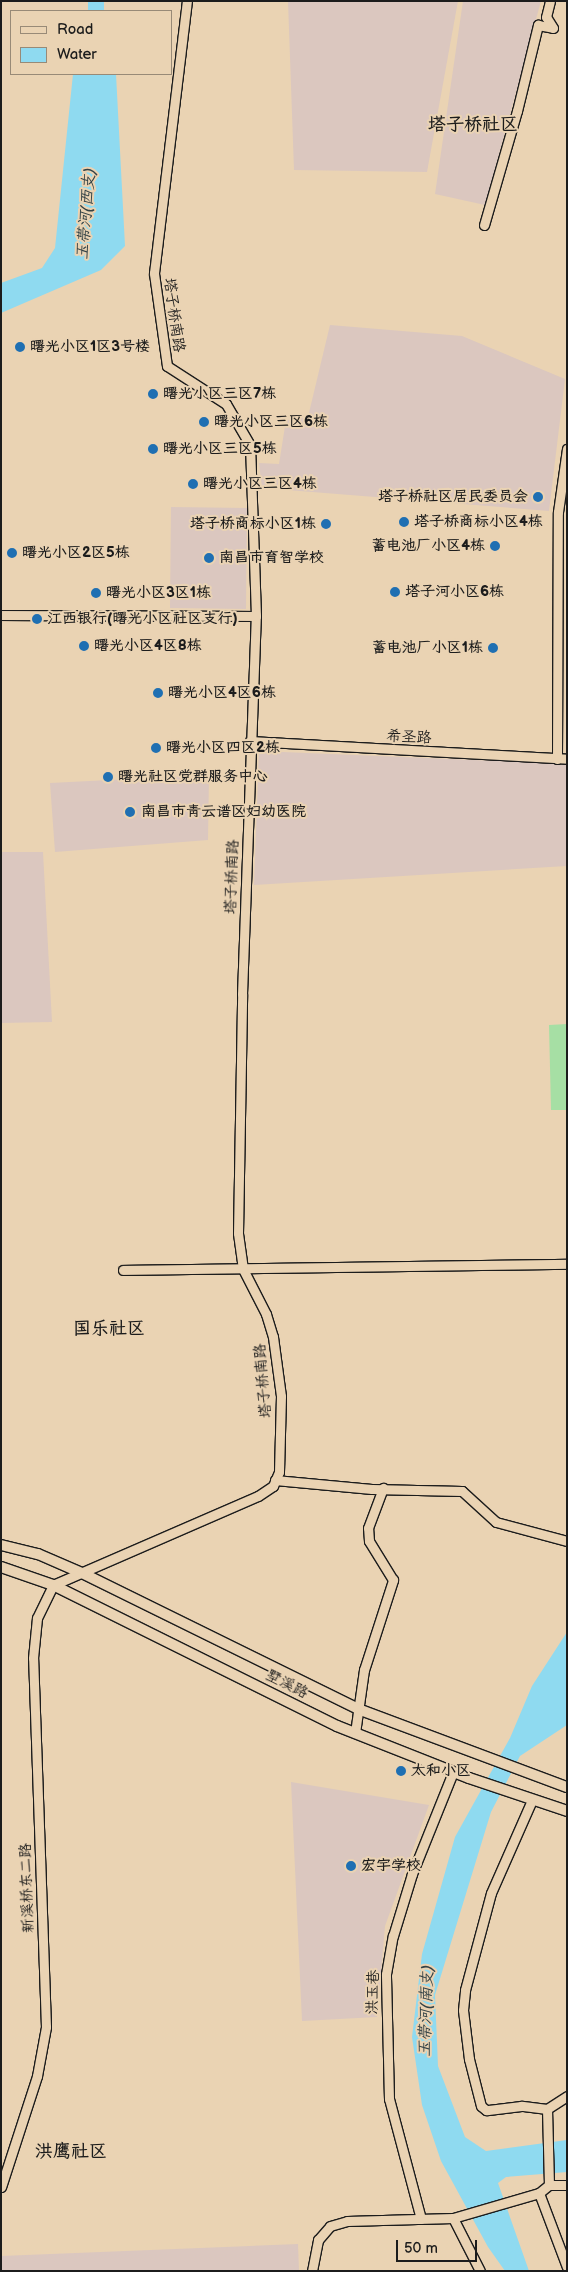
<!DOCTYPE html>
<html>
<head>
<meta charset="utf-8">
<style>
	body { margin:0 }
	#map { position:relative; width:568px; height:2272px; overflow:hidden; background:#ead3b3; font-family:"Balsamiq Sans","LXGW WenKai TC",sans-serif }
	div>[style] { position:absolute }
	.built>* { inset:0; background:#dbc7bf }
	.green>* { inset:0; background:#a6dfa4 }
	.water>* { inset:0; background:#8fdaf0 }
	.roads { filter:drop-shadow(1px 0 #1c1c1c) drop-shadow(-1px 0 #1c1c1c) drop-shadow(0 1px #1c1c1c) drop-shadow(0 -1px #1c1c1c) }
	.minor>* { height:9px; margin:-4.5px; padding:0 4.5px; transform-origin:4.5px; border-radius:4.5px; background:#ead3b3 }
	.tertiary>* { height:10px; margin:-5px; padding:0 5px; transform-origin:5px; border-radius:5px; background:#ead3b3 }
	.dots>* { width:14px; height:14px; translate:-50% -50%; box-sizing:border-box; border:2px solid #ead3b3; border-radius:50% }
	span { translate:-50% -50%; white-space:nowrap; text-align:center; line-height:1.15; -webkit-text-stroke:4px #ead3b3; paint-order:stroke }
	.street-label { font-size:15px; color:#1c1c1c }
	.poi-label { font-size:15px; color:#1c1c1c; font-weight:700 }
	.left { translate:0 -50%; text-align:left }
	.right { translate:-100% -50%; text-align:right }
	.water-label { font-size:16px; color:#334246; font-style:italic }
	.quarter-label { font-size:18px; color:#1c1c1c; font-weight:700 }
	.frame { position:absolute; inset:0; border:2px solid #1c1c1c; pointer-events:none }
	.legend { position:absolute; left:10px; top:10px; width:162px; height:65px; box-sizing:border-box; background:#ead3b3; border:1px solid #988a77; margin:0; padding:6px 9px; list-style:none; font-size:15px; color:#1c1c1c }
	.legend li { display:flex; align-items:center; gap:10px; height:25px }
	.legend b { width:25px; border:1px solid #988a77 }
	.scale { position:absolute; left:396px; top:2240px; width:81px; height:22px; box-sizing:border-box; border:2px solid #1c1c1c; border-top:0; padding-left:6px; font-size:15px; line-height:18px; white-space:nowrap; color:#1c1c1c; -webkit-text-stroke:4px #ead3b3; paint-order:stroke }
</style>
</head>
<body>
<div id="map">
	<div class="built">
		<div style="clip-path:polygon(288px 1px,458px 1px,427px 172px,294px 170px)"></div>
		<div style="clip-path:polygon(463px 1px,541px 1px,485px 205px,435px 194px)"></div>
		<div style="clip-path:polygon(330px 325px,462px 336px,565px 379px,549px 511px,262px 488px,259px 463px,279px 464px,286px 420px,308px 417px)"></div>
		<div style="clip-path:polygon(171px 507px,247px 508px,246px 609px,170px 608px)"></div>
		<div style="clip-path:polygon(259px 751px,567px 764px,567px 866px,254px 885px)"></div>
		<div style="clip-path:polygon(209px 775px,208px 840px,55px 852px,50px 783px)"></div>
		<div style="clip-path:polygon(1px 852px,43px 852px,52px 1022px,1px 1023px)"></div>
		<div style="clip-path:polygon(291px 1782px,429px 1805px,385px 1926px,377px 2017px,302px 2021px)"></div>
		<div style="clip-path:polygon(298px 2244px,299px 2271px,1px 2271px,1px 2256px)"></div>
	</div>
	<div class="green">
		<div style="clip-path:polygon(567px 1024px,567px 1110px,551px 1110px,549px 1025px)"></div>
	</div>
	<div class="water">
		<div style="clip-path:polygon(88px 1px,104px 1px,104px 11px,88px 11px)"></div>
		<div style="clip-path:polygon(73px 74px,116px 74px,125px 246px,101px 270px,1px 313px,1px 283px,42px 268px,55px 248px)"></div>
		<div style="clip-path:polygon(567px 1632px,567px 1725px,520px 1756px,491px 1812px,435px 1995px,438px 2066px,465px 2137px,486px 2151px,567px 2140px,567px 2172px,506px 2177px,498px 2183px,529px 2271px,505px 2271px,488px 2247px,441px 2161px,422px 2105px,412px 2037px,422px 1954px,455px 1837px,510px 1738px,532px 1686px)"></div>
	</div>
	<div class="roads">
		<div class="minor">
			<div style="left:484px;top:225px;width:119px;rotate:-73.9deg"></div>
			<div style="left:517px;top:111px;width:89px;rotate:-76.3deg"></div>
			<div style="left:538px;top:25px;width:15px;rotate:11deg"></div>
			<div style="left:553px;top:28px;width:13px;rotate:-122deg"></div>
			<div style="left:546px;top:17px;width:16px;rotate:-76deg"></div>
			<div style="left:1px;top:615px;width:255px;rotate:0.2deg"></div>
			<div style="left:250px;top:741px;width:318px;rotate:3.2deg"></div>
			<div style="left:557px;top:759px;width:247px;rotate:-89.8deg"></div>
			<div style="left:558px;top:512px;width:64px;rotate:-81.9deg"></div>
			<div style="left:123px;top:1270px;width:444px;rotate:-0.8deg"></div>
			<div style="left:275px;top:1480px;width:97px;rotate:5.3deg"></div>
			<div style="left:372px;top:1489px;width:90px;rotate:1.3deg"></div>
			<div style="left:462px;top:1491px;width:46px;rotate:42.4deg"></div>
			<div style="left:496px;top:1522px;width:73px;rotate:15deg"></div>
			<div style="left:355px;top:1733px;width:64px;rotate:-81.9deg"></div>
			<div style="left:364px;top:1670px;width:95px;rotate:-72.1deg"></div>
			<div style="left:393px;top:1580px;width:46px;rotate:-121.6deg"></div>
			<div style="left:369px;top:1541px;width:13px;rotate:-94deg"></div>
			<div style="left:368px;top:1528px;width:43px;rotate:-69.4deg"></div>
			<div style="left:547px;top:2109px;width:24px;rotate:-33deg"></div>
			<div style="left:549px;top:2185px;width:18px"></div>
			<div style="left:1px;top:2187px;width:117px;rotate:-72deg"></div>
			<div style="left:37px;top:2076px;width:50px;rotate:-79.6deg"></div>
			<div style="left:46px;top:2027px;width:369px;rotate:-92deg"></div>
			<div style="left:33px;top:1658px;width:40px;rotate:-84.3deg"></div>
			<div style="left:37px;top:1618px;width:37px;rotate:-64deg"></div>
			<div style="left:53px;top:1585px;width:223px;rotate:-23.5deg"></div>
			<div style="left:258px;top:1496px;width:18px;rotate:-34deg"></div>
			<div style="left:273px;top:1486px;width:15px;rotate:-67deg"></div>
			<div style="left:279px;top:1472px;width:76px;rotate:-88.5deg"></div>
			<div style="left:281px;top:1396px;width:60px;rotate:-97.7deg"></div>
			<div style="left:273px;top:1337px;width:24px;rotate:-107deg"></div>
			<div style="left:266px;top:1314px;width:51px;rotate:-117.1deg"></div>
			<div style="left:243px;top:1269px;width:36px;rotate:-98deg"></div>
			<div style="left:238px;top:1233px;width:239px;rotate:-89deg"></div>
			<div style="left:242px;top:994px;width:378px;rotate:-87.9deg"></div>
			<div style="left:256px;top:616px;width:171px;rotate:-92deg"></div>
			<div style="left:250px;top:445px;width:48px;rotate:-120.3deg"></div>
			<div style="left:226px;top:404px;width:70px;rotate:-147.2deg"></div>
			<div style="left:167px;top:366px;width:94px;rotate:-98deg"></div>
			<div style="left:154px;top:273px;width:274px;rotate:-83.1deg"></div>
			<div style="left:539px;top:2193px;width:79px;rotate:69.3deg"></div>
			<div style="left:453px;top:2218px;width:59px;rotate:63deg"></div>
			<div style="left:421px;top:2219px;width:124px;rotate:-104.9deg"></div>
			<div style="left:389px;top:2099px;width:125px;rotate:-91.4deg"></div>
			<div style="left:386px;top:1974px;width:39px;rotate:-80deg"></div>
			<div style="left:393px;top:1936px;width:65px;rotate:-73deg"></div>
			<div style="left:412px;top:1874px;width:110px;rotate:-68.1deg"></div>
			<div style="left:312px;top:2271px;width:32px;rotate:-79deg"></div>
			<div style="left:318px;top:2240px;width:18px;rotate:-49deg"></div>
			<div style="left:330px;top:2226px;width:18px;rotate:-16deg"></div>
			<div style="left:347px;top:2221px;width:106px;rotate:-1.6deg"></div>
			<div style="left:453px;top:2218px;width:90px;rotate:-16.2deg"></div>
			<div style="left:539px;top:2193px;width:13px;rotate:-39deg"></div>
			<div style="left:549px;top:2185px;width:76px;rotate:-91.5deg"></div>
			<div style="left:547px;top:2109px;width:26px;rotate:-173deg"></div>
			<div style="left:521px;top:2106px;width:35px;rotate:173deg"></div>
			<div style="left:486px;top:2110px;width:6px;rotate:-141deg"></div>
			<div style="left:481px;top:2106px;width:49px;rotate:-104.3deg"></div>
			<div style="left:469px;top:2059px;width:49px;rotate:-97deg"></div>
			<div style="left:463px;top:2010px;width:20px;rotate:-84deg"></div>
			<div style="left:465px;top:1990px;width:100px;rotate:-75deg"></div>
			<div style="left:491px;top:1893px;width:102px;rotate:-66.2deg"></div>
		</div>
		<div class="tertiary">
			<div style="left:1px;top:1545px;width:38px;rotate:14deg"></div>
			<div style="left:38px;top:1554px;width:48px;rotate:23.4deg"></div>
			<div style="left:82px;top:1573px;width:308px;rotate:26.2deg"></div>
			<div style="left:358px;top:1709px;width:223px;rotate:20.5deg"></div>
			<div style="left:1px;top:1567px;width:55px;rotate:19.1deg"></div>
			<div style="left:53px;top:1585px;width:317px;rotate:26.4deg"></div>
			<div style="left:337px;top:1726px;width:142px;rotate:21.5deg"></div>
			<div style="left:469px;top:1778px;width:103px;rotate:18.6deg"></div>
		</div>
	</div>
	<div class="dots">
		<div style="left:20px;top:347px;background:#1f6fb2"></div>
		<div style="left:153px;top:394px;background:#1f6fb2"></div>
		<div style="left:204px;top:422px;background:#1f6fb2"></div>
		<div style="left:153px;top:449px;background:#1f6fb2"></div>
		<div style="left:193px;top:484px;background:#1f6fb2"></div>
		<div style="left:538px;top:497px;background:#1f6fb2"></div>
		<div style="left:404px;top:522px;background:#1f6fb2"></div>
		<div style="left:326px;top:524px;background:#1f6fb2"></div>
		<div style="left:495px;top:546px;background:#1f6fb2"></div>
		<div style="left:12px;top:553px;background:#1f6fb2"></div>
		<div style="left:209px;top:558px;background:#1f6fb2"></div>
		<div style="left:395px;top:592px;background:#1f6fb2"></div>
		<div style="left:96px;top:593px;background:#1f6fb2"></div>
		<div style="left:37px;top:619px;background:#1f6fb2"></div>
		<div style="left:84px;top:646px;background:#1f6fb2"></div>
		<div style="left:493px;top:648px;background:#1f6fb2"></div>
		<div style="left:158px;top:693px;background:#1f6fb2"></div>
		<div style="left:156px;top:748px;background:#1f6fb2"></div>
		<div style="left:108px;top:777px;background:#1f6fb2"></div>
		<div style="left:130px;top:812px;background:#1f6fb2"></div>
		<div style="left:401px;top:1771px;background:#1f6fb2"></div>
		<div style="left:351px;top:1866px;background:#1f6fb2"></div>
	</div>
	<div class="street-label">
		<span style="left:174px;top:315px;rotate:82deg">塔子桥南路</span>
		<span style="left:409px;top:737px;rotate:3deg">希圣路</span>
		<span style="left:232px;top:877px;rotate:-88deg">塔子桥南路</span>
		<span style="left:263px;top:1381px;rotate:-95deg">塔子桥南路</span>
		<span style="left:287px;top:1684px;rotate:27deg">墅溪路</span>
		<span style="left:27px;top:1888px;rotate:-92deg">新溪桥东二路</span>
		<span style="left:373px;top:1992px;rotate:-88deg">洪玉巷</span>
	</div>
	<div class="poi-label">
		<span class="left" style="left:30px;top:347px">曙光小区1区3号楼</span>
		<span class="left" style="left:163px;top:394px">曙光小区三区7栋</span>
		<span class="left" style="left:214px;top:422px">曙光小区三区6栋</span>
		<span class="left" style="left:163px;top:449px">曙光小区三区5栋</span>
		<span class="left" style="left:203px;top:484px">曙光小区三区4栋</span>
		<span class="right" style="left:528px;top:497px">塔子桥社区居民委员会</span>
		<span class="left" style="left:414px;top:522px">塔子桥商标小区4栋</span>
		<span class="right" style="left:316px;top:524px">塔子桥商标小区1栋</span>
		<span class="right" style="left:485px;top:546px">蓄电池厂小区4栋</span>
		<span class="left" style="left:22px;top:553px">曙光小区2区5栋</span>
		<span class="left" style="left:219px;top:558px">南昌市育智学校</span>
		<span class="left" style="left:405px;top:592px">塔子河小区6栋</span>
		<span class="left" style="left:106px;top:593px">曙光小区3区1栋</span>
		<span class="left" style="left:47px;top:619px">江西银行(曙光小区社区支行)</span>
		<span class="left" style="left:94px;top:646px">曙光小区4区8栋</span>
		<span class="right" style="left:483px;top:648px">蓄电池厂小区1栋</span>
		<span class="left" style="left:168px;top:693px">曙光小区4区6栋</span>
		<span class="left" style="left:166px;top:748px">曙光小区四区2栋</span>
		<span class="left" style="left:118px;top:777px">曙光社区党群服务中心</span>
		<span class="left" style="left:141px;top:812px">南昌市青云谱区妇幼医院</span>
		<span class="left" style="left:411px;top:1771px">太和小区</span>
		<span class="left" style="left:361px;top:1866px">宏宇学校</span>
	</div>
	<div class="water-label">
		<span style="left:87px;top:214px;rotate:-85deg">玉带河(西支)</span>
		<span style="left:427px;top:2011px;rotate:-88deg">玉带河(南支)</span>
	</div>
	<div class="quarter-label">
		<span style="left:473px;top:125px">塔子桥社区</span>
		<span style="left:109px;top:1329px">国乐社区</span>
		<span style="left:71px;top:2152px">洪鹰社区</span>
	</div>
	<div class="frame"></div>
	<ul class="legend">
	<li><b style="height:6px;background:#ead3b3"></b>Road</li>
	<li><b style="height:14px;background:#8fdaf0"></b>Water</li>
	</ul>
	<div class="scale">50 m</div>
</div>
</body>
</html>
